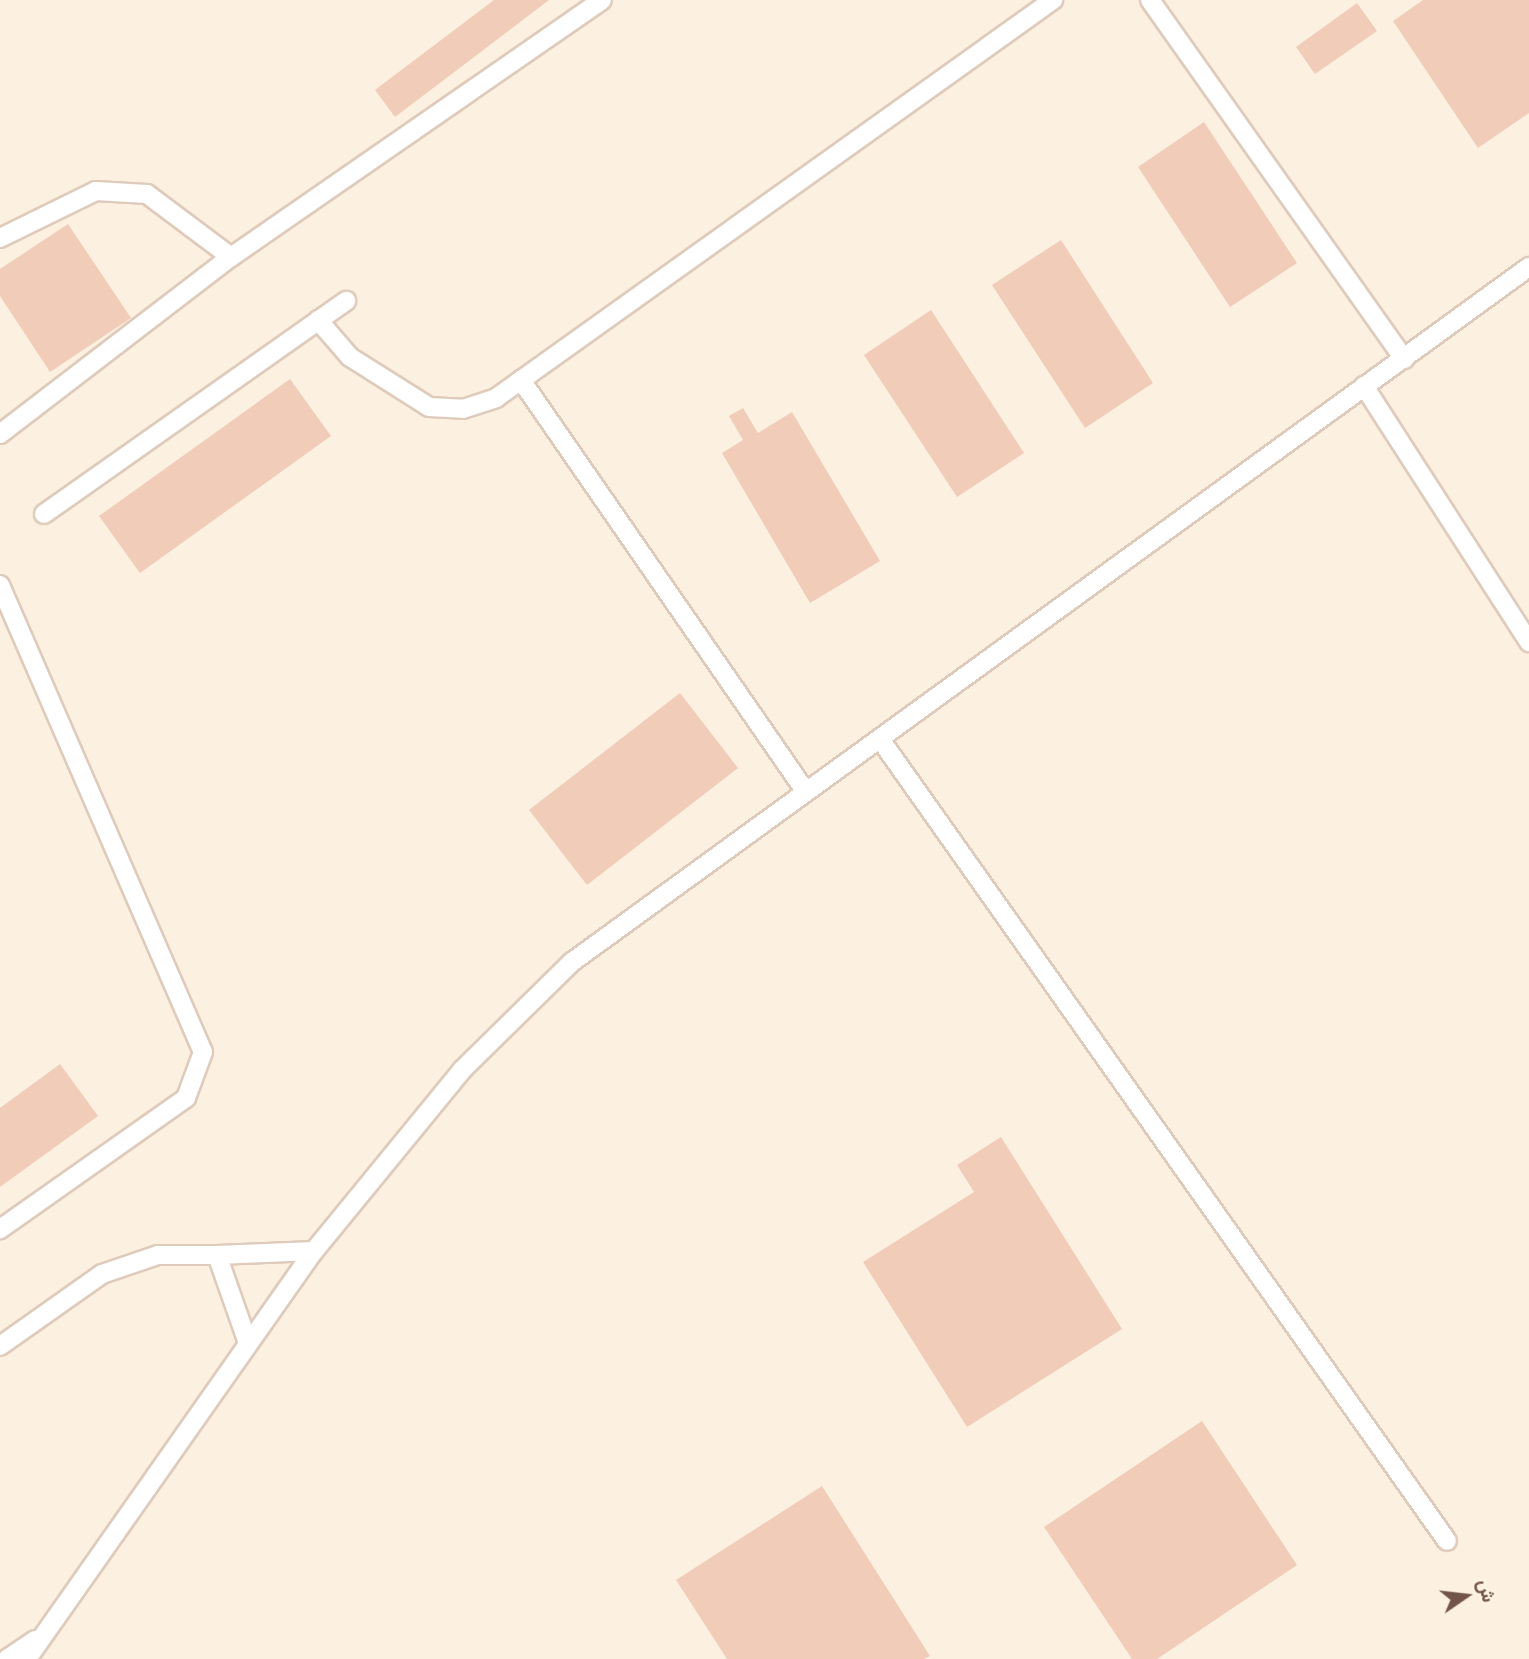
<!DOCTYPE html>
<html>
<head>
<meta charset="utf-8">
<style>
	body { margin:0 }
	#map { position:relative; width:1529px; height:1659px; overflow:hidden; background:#fcf0e0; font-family:Poppins,Vazirmatn,sans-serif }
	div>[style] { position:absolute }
	.building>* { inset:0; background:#f1ccb8 }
	.roads { filter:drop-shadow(2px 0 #dfcbbc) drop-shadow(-2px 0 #dfcbbc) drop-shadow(0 2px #dfcbbc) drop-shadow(0 -2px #dfcbbc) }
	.service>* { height:18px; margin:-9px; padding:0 9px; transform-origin:9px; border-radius:9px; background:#fff }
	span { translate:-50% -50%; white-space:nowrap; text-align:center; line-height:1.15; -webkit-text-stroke:5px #fff4e6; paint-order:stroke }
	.north { position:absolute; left:1431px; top:1561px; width:70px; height:70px; -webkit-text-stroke:5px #fff4e6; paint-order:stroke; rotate:76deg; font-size:19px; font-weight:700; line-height:28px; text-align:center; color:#725548 }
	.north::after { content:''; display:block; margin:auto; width:24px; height:32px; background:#725548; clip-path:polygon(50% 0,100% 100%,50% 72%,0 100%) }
</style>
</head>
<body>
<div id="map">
	<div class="building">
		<div style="clip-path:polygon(494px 0,549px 0,395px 117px,375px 90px)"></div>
		<div style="clip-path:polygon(1423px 0,1529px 0,1529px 113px,1478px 148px,1393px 21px)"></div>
		<div style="clip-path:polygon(1357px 3px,1377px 31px,1315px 74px,1296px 47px)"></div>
		<div style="clip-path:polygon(1204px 122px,1297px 263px,1230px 307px,1138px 167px)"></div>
		<div style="clip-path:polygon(68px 224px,131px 318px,50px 372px,0 296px,0 269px)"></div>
		<div style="clip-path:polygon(1061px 240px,1153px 383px,1085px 428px,992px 285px)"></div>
		<div style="clip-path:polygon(931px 310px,1024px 453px,957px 497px,864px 355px)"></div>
		<div style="clip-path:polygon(290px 379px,331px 436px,140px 573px,99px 516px)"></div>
		<div style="clip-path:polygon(743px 408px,758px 433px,792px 412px,880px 561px,810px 603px,722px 453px,743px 440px,729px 416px)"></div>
		<div style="clip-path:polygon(680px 693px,738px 768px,587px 885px,529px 810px)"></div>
		<div style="clip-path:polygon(60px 1064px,98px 1116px,0 1187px,0 1108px)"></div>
		<div style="clip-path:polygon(1001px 1137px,1122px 1329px,967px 1427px,863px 1262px,974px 1192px,957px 1165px)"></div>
		<div style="clip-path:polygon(1202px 1421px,1297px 1565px,1157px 1659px,1132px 1659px,1044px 1527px)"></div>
		<div style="clip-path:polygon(822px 1486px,930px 1656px,924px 1659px,727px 1659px,676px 1580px)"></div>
	</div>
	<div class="roads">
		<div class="service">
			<div style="left:1150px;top:0;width:440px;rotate:54.7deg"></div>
			<div style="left:0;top:238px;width:107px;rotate:-26.1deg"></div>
			<div style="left:96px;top:191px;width:51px;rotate:3.4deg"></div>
			<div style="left:147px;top:194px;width:105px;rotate:36.9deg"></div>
			<div style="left:318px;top:320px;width:49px;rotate:49.1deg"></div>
			<div style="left:350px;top:357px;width:93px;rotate:32.3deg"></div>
			<div style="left:429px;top:407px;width:34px;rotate:3deg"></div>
			<div style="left:463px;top:409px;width:35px;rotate:-18deg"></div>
			<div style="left:496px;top:398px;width:685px;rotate:-35.55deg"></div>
			<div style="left:521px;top:380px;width:501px;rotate:55.33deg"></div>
			<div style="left:1364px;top:386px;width:305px;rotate:57.2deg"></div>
			<div style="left:0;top:434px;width:291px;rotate:-37.5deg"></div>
			<div style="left:231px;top:257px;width:451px;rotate:-34.7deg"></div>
			<div style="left:44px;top:514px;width:370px;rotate:-35.2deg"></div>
			<div style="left:0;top:585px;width:509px;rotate:66.51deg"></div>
			<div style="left:203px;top:1052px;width:49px;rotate:110.3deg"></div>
			<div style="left:186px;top:1098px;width:228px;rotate:144.8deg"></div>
			<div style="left:880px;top:739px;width:982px;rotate:54.74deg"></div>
			<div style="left:248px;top:1343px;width:93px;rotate:-109.4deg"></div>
			<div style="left:217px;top:1255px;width:97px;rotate:-2.4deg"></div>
			<div style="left:0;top:1346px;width:125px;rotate:-35.2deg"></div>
			<div style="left:102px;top:1274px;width:59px;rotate:-18.7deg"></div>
			<div style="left:158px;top:1255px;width:59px"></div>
			<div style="left:7px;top:1659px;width:34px;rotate:-34deg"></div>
			<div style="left:27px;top:1659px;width:499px;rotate:-54.9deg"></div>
			<div style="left:314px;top:1251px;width:234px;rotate:-50.7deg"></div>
			<div style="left:462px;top:1070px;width:154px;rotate:-44.5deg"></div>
			<div style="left:572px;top:962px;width:1183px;rotate:-35.99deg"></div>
		</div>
	</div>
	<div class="north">ش</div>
</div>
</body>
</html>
